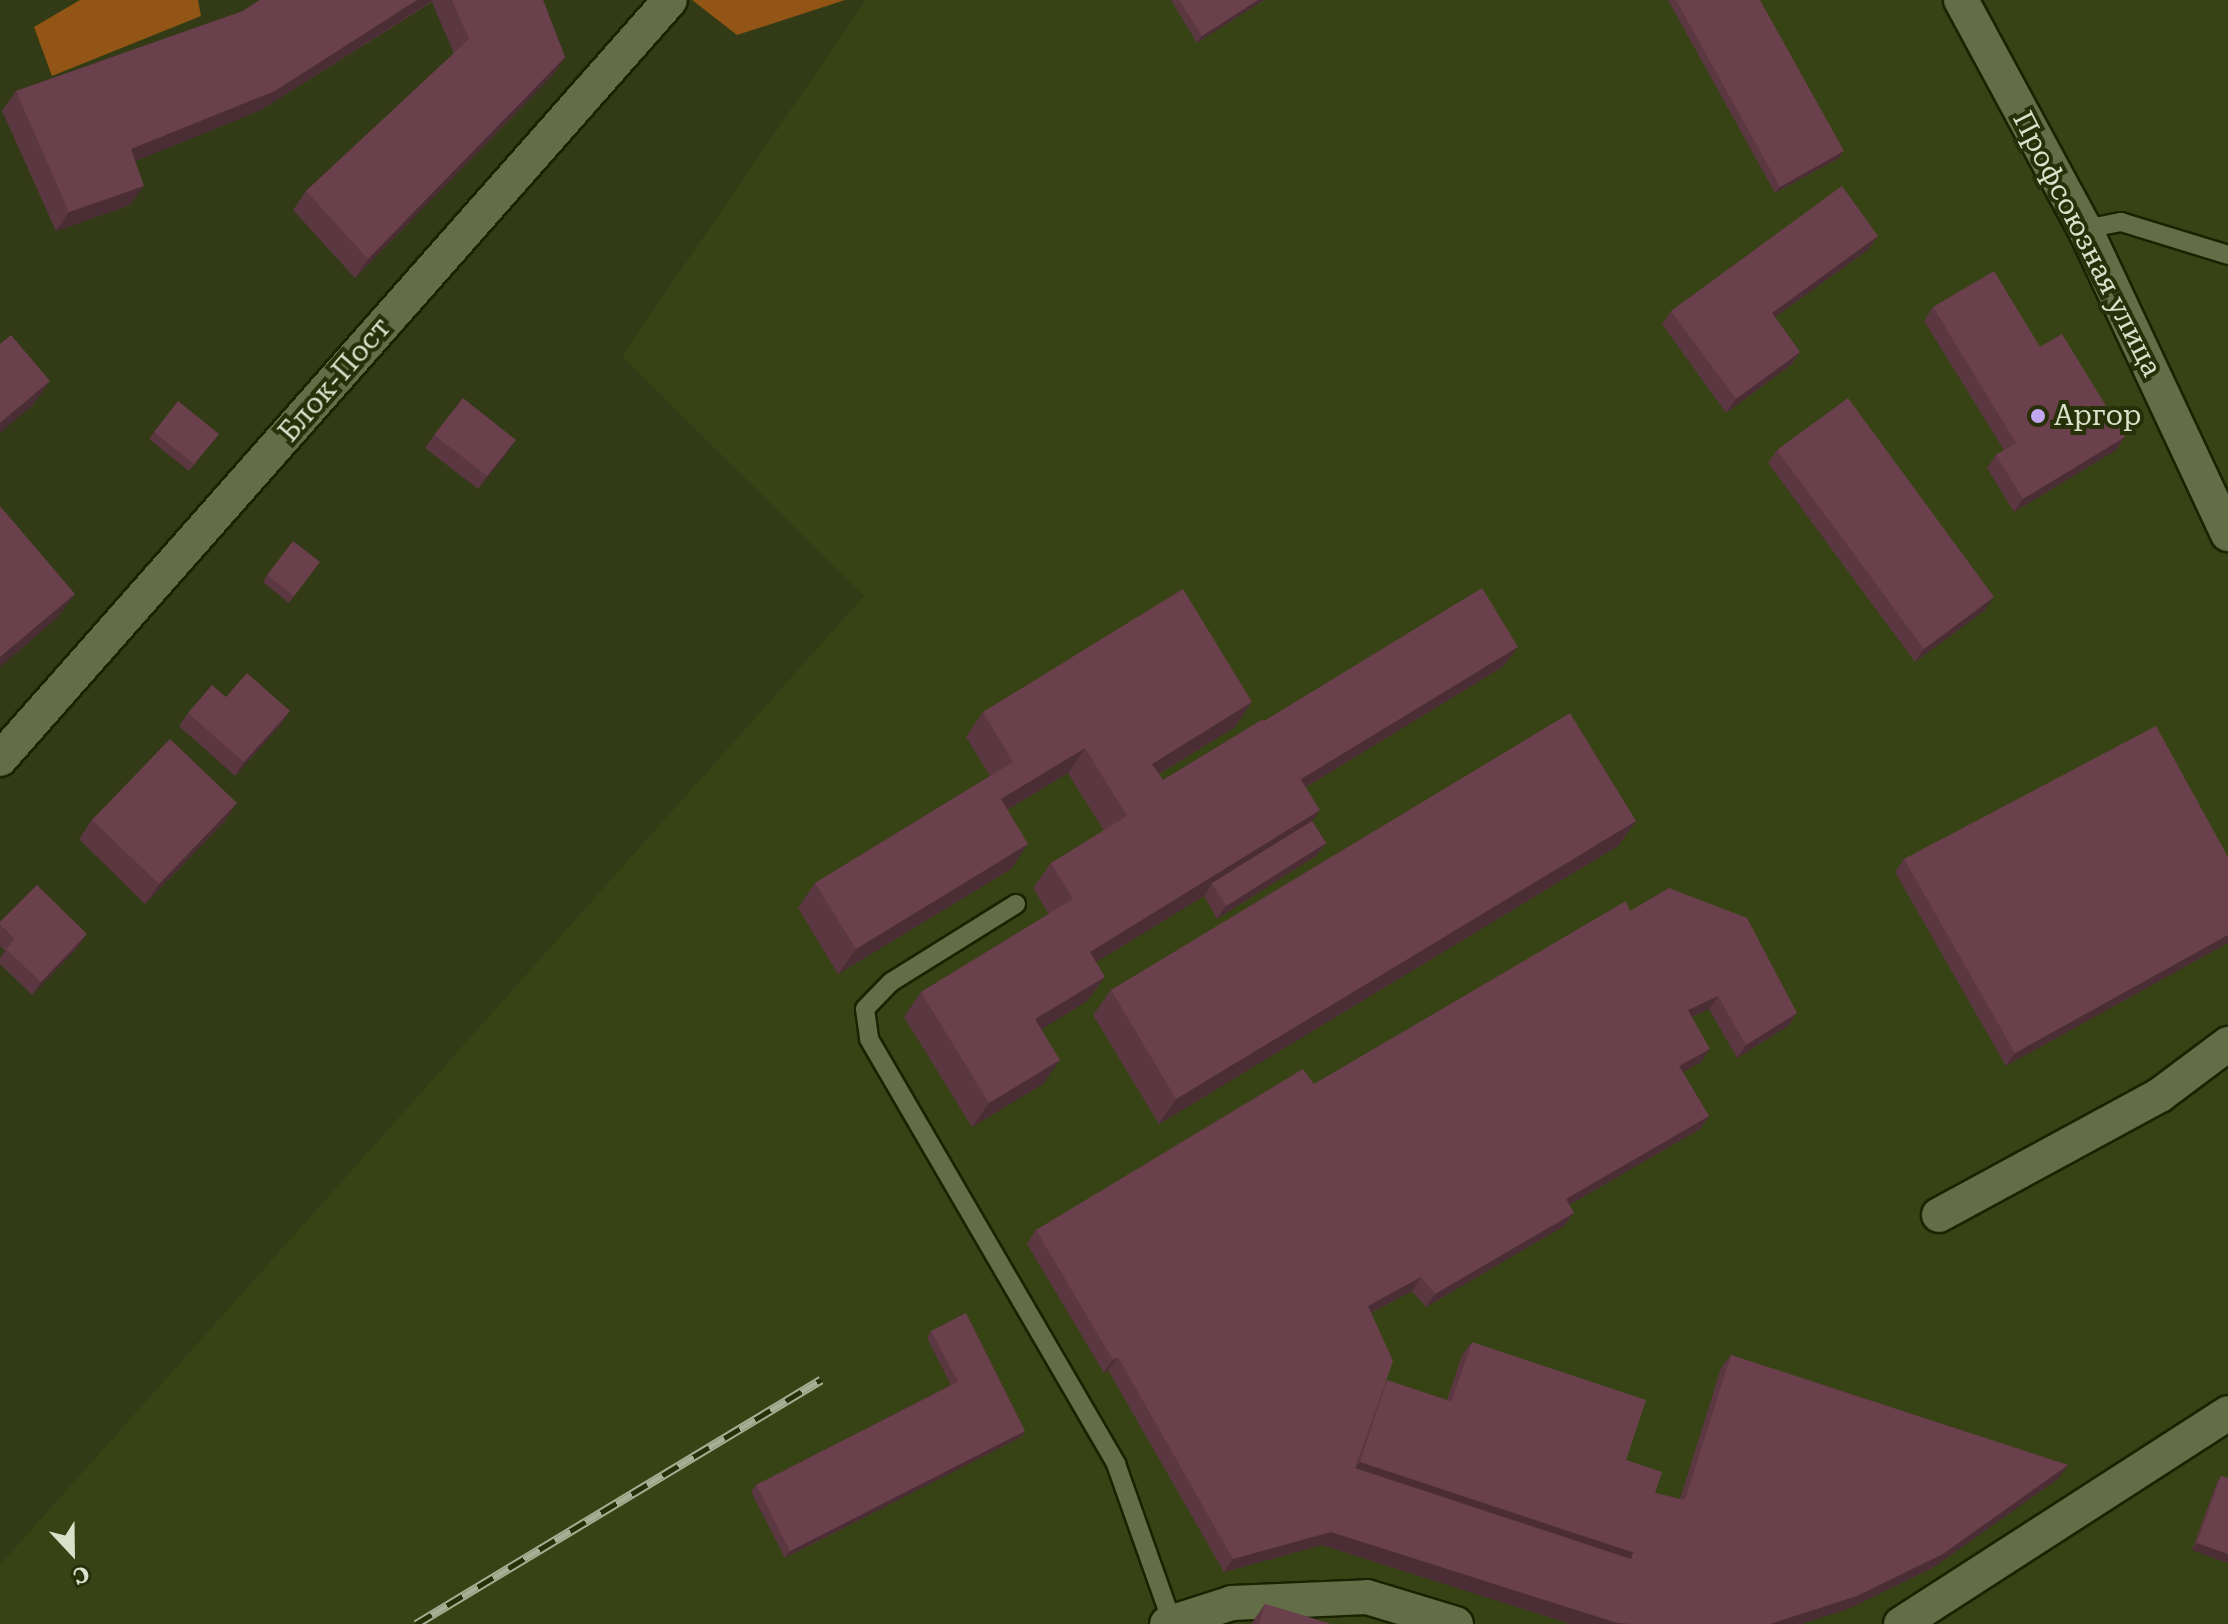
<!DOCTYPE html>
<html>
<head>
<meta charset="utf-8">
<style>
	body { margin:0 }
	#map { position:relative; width:2228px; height:1624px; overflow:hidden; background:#323b15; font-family:"Roboto Serif",serif }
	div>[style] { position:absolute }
	.built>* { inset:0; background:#384315 }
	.forest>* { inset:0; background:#925515 }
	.roads { filter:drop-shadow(2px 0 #1a2200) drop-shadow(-2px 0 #1a2200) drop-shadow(0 2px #1a2200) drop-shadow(0 -2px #1a2200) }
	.lane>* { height:18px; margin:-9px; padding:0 9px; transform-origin:9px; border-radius:9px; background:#636e47 }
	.street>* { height:34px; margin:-17px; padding:0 17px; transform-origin:17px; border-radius:17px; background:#636e47 }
	.rail>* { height:9px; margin-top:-4.5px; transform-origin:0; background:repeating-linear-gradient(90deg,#28300a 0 18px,#a7ae93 0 36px); box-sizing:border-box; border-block:2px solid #a7ae93 }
	.wall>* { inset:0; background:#5a3741 }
	.shaded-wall>* { inset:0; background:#4a2d35 }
	.building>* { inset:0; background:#69404c }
	.dots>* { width:22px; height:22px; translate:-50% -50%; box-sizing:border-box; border:4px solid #28300a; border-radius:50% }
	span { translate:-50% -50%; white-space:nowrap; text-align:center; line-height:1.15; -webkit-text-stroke:8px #28300a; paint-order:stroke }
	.street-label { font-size:28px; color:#dae1cb }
	.poi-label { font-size:28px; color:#dae1cb }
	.left { translate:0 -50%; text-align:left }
	.north { position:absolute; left:32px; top:1512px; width:80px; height:80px; -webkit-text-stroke:6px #28300a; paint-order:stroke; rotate:158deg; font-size:22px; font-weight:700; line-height:32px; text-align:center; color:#dae1cb }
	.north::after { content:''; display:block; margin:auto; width:28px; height:36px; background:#dae1cb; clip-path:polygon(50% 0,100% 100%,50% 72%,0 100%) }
</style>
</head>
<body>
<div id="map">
	<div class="built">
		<div style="clip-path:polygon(866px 0,2228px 0,2228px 1624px,0 1624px,0 1565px,864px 596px,622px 356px)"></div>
	</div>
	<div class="forest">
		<div style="clip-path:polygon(80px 0,198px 0,201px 16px,52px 76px,34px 27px)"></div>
		<div style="clip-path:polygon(692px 0,845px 0,737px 35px)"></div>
	</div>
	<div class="roads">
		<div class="lane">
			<div style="left:2085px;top:229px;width:37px;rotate:-11deg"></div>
			<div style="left:2121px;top:222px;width:112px;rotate:17.1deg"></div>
			<div style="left:1016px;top:904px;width:147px;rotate:148deg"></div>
			<div style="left:891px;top:982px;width:37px;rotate:134deg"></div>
			<div style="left:865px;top:1009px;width:30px;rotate:82deg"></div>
			<div style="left:869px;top:1039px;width:492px;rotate:59.8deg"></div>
			<div style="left:1116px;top:1464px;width:168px;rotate:70.5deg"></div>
		</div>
		<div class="street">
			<div style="left:1961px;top:0;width:260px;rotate:61.6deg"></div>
			<div style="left:2085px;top:229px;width:337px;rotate:64.9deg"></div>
			<div style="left:0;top:759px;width:1012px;rotate:-48.56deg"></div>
			<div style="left:1939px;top:1215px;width:251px;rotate:-28.5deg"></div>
			<div style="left:2160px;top:1095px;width:85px;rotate:-36.9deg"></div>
			<div style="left:1167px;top:1624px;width:68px;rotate:-17.9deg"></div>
			<div style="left:1232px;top:1603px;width:135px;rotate:-2.5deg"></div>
			<div style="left:1367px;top:1597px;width:93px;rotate:16.9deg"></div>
			<div style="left:1901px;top:1624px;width:389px;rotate:-32.8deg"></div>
		</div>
	</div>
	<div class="rail">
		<div style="left:416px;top:1624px;width:473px;rotate:-31.1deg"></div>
	</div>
	<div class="wall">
		<div style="clip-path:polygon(260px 0,543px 0,565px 57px,552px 76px,355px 278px,293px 210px,306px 191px,454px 54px,432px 2px,261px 110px,135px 161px,130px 205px,56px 231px,2px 111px,16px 91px,243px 11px)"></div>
		<div style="clip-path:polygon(1171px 0,1264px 0,1197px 43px)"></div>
		<div style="clip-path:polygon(1668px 0,1760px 0,1839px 158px,1775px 193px)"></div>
		<div style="clip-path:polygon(1869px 249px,1775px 317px,1800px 352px,1791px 365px,1726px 413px,1662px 324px,1671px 311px)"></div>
		<div style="clip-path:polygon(1933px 307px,2040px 347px,2125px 437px,2116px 450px,2014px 512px,1987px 468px,1996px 455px,2004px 450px,1924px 321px)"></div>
		<div style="clip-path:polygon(154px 432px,219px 434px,189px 471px,149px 439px)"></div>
		<div style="clip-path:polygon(434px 435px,507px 453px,478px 489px,425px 448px)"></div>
		<div style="clip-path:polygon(1777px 450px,1985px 610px,1915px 662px,1768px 463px)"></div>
		<div style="clip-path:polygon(320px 562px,289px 603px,263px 582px,267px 575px)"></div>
		<div style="clip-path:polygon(1504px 666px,1306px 787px,1312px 821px,1326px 843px,1316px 856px,1217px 919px,1204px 896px,1096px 962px,1105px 977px,1087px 1001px,1042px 1029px,1043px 1084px,972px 1127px,904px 1017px,921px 992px,1049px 914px,1033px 888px,1051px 863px,1104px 831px,1068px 773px,1007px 810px,1011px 869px,838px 974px,798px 908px,815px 883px,990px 776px,966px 737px,983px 712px,1235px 727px,1159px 774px,1163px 780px,1264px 721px)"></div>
		<div style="clip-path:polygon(226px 697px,290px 711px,281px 724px,235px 776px,179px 726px,188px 713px)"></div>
		<div style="clip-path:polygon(237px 803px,224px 822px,145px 904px,79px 839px,92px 820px)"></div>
		<div style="clip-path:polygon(1636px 821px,1618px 846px,1159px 1124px,1093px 1015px,1111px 990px)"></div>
		<div style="clip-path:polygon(2228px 857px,2006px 1066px,1895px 872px,1904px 859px)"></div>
		<div style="clip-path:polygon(1630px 911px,1797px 1013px,1788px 1026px,1737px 1058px,1709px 1009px,1692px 1017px,1701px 1062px,1683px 1072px,1709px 1116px,1700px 1129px,1569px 1205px,1564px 1226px,1426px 1307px,1412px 1291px,1371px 1313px,1385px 1383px,1447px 1400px,1462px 1355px,1472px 1342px,1626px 1460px,1655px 1493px,1680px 1499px,1721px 1368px,1731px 1355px,2068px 1465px,2059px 1478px,1934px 1567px,1848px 1609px,1801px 1624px,1571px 1624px,1322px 1545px,1224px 1572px,1108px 1370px,1104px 1373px,1027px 1244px,1036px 1230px,1314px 1084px)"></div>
		<div style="clip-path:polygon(0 922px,78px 947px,32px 995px,0 964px,0 958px,5px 951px,0 946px)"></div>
		<div style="clip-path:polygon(931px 1331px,1025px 1431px,1021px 1437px,785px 1558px,751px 1492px,756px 1485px,951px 1385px,927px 1338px)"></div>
		<div style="clip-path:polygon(2221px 1476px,2228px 1478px,2228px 1563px,2192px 1550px,2217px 1482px)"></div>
		<div style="clip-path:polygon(1265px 1604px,1331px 1624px,1251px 1624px)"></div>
	</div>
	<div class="shaded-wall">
		<div style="clip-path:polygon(417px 0,433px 0,261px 110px,118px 168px,131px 149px)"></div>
		<div style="clip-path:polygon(1258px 0,1264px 0,1197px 43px,1202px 36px)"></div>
		<div style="clip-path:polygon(565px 57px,552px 76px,355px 278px,368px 259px)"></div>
		<div style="clip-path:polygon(1844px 151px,1839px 158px,1775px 193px,1780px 187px)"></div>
		<div style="clip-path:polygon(144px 186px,130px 205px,56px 231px,69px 212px)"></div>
		<div style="clip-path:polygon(1878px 236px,1869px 249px,1763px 326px,1772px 313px)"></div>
		<div style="clip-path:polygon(1800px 352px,1791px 365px,1726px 413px,1736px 399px)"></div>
		<div style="clip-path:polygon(50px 381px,33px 405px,0 433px,0 423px)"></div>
		<div style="clip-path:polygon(2125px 437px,2116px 450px,2014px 512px,2023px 499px)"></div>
		<div style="clip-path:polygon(516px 440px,507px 453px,478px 489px,487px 476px)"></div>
		<div style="clip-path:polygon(75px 594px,57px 618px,0 667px,0 657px)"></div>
		<div style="clip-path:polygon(1994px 597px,1985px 610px,1915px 662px,1924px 649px)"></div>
		<div style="clip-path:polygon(1518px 647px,1504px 666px,1281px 802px,1295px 783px)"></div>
		<div style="clip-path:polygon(1252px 702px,1235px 727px,1135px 788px,1152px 764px)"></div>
		<div style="clip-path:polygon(290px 711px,281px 724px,235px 776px,244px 762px)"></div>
		<div style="clip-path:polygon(1085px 748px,1068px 773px,983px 824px,1001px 799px)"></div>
		<div style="clip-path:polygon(237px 803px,224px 822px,145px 904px,159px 884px)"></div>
		<div style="clip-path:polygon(1320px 810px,1303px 835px,1212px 883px,1204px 896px,1072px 977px,1090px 952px)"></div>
		<div style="clip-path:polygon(1636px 821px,1618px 846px,1159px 1124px,1176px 1099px)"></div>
		<div style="clip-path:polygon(1326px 843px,1316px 856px,1217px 919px,1226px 906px)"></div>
		<div style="clip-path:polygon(1028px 844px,1011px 869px,838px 974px,856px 949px)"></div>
		<div style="clip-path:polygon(87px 934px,78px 947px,32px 995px,41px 982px)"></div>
		<div style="clip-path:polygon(2228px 935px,2228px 943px,2006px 1066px,2015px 1053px)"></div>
		<div style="clip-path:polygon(1105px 977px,1087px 1001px,1018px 1044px,1035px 1019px)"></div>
		<div style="clip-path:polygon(1718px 996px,1709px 1009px,1679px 1023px,1688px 1010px)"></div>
		<div style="clip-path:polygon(1797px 1013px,1788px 1026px,1737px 1058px,1746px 1045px)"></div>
		<div style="clip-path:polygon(1710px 1049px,1701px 1062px,1670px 1079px,1679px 1066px)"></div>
		<div style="clip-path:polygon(1060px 1060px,1043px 1084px,972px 1127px,989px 1103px)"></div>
		<div style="clip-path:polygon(1709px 1116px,1700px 1129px,1557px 1212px,1566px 1199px)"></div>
		<div style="clip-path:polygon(1574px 1213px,1564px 1226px,1426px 1307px,1435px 1294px)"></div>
		<div style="clip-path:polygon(1421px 1277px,1412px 1291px,1359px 1319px,1368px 1306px)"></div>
		<div style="clip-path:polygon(1118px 1357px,1108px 1370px,1104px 1373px,1113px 1360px)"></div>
		<div style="clip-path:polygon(1025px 1431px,1021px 1437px,785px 1558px,790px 1551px)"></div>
		<div style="clip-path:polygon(1360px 1462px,1635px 1553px,1622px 1572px,1346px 1481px)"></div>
		<div style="clip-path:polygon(2068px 1465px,2059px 1478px,1934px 1567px,1848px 1609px,1801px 1624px,1770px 1624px)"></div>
		<div style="clip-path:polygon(1331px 1532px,1630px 1624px,1571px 1624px,1322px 1545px,1224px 1572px,1233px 1559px)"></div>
		<div style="clip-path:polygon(2197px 1543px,2228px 1554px,2228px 1563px,2192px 1550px)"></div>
	</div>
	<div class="building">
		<div style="clip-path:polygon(260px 0,417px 0,275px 91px,131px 149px,144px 186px,69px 212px,16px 91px,243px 11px)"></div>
		<div style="clip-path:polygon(452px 0,543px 0,565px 57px,368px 259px,306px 191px,469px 39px)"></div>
		<div style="clip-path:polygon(1179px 0,1258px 0,1202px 36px)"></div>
		<div style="clip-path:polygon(1676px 0,1760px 0,1844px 151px,1780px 187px)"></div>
		<div style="clip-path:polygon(1842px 186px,1878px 236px,1772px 313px,1800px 352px,1736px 399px,1671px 311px)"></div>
		<div style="clip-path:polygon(1994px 271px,2040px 347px,2062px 334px,2125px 437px,2023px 499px,1996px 455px,2016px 443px,1933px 307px)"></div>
		<div style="clip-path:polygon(11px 335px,50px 381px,0 423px,0 344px)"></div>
		<div style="clip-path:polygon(463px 398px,516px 440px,487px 476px,434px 435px)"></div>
		<div style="clip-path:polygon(1848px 398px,1994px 597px,1924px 649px,1777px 450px)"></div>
		<div style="clip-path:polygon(178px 401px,219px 434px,194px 464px,154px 432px)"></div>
		<div style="clip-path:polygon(0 506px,75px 594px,0 657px)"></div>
		<div style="clip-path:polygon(293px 541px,320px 562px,294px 596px,267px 575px)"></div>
		<div style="clip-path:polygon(1482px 588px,1518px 647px,1301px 779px,1264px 721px)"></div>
		<div style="clip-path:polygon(1183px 589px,1252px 702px,1152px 764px,1163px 780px,1263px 719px,1320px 810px,1090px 952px,1105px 977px,1035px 1019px,1060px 1060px,989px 1103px,921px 992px,1073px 899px,1051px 863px,1127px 816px,1085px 748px,1001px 799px,1028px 844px,856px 949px,815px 883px,1013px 762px,983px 712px)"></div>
		<div style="clip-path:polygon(247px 673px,290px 711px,244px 762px,188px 713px,212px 685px,226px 697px)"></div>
		<div style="clip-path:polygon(1570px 713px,1636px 821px,1176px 1099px,1111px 990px)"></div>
		<div style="clip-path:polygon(2156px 726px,2228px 857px,2228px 935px,2015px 1053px,1904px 859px)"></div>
		<div style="clip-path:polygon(170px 739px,237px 803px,159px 884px,92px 820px)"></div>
		<div style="clip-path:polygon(1312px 821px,1326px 843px,1226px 906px,1212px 883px)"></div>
		<div style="clip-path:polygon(37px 885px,87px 934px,41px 982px,6px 949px,15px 939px,0 924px,0 922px)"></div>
		<div style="clip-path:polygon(1669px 888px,1747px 918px,1797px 1013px,1746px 1045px,1718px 996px,1688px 1010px,1710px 1049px,1679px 1066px,1709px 1116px,1566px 1199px,1574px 1213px,1435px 1294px,1421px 1277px,1368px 1306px,1393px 1361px,1355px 1468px,1631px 1559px,1633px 1553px,1635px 1553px,1655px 1493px,1685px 1500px,1731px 1355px,2068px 1465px,1943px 1554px,1857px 1596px,1770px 1624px,1630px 1624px,1617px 1623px,1331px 1532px,1233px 1559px,1118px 1357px,1113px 1360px,1036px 1230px,1303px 1069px,1314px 1084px,1626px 901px,1630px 911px)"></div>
		<div style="clip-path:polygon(966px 1313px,1025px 1431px,790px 1551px,756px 1485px,958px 1382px,931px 1331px)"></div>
		<div style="clip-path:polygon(1472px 1342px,1646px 1400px,1626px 1460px,1451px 1402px)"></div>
		<div style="clip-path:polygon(1387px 1380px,1662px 1472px,1635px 1553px,1360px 1462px)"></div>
		<div style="clip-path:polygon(2221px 1476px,2228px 1478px,2228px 1554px,2197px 1543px)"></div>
		<div style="clip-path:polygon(1265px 1604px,1331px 1624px,1259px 1624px)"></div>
	</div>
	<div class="dots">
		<div style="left:2038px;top:416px;background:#c3a7f2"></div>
	</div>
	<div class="street-label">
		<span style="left:2087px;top:244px;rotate:63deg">Профсоюзная улица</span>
		<span style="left:335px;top:380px;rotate:-49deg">Блок-Пост</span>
	</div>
	<div class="poi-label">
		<span class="left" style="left:2054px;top:416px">Аргор</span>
	</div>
	<div class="north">С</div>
</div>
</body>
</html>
